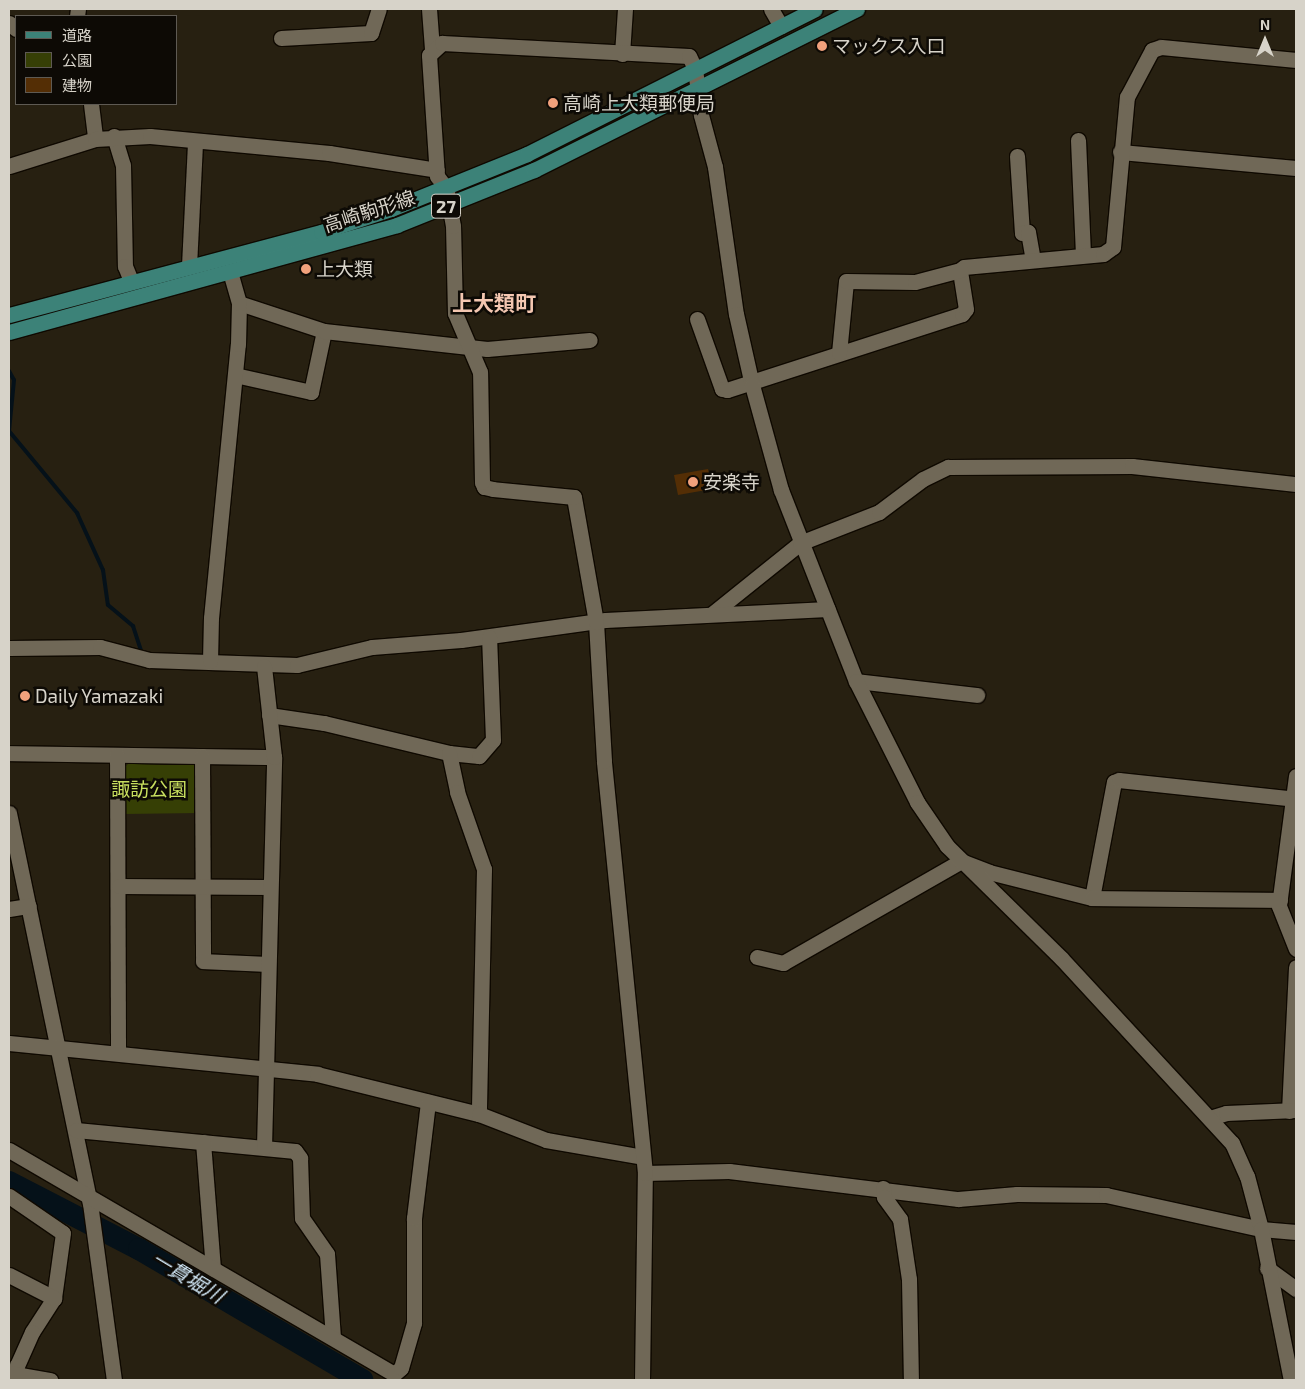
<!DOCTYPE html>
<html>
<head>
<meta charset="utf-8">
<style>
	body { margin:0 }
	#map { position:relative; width:1305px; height:1389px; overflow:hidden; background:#272011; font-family:"Exo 2","Noto Sans JP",sans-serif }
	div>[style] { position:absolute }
	.green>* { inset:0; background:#363f05 }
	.stream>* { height:4px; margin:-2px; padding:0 2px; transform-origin:2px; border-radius:2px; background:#051119 }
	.river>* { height:22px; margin:-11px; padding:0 11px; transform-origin:11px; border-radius:11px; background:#051119 }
	.building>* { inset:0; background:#542e05 }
	.roads { filter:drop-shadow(1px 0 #0f0900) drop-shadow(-1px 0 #0f0900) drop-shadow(0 1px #0f0900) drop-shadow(0 -1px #0f0900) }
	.minor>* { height:15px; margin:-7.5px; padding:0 7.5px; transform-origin:7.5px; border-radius:7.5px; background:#706857 }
	.major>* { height:15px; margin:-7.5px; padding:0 7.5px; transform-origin:7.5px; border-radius:7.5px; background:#3c8278 }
	.dots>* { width:14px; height:14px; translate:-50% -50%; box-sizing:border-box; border:2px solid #0d0a05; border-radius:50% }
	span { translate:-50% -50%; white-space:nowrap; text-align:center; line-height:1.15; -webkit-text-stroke:5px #0d0a05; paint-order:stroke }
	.shield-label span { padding:1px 4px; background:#0d0a05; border:1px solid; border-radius:4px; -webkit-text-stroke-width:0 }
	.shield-label { font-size:18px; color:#d7d3c9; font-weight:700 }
	.poi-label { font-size:19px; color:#d7d3c9 }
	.left { translate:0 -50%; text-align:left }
	.street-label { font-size:19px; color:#d7d3c9 }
	.park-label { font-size:19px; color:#c7de5e }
	.water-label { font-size:20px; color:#d1e7f6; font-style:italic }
	.quarter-label { font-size:21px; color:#f4c7b1; font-weight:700 }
	.frame { position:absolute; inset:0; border:10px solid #d7d3c9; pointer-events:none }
	.legend { position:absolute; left:15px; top:15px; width:162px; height:90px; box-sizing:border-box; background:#0d0a05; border:1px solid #5e5a53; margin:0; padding:6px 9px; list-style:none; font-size:15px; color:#d7d3c9 }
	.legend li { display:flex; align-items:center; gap:10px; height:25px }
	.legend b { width:25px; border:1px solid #5e5a53 }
	.north { position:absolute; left:1240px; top:15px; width:50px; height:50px; -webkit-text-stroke:4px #0d0a05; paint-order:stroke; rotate:0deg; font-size:14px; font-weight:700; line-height:20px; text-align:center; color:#d7d3c9 }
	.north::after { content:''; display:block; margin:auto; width:18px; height:22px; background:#d7d3c9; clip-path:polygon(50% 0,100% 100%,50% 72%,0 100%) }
</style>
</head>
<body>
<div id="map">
	<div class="green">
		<div style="clip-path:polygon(129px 763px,195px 765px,199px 771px,200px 813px,124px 814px,123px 769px)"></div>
	</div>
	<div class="stream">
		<div style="left:9px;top:371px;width:10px;rotate:61deg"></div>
		<div style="left:14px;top:380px;width:51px;rotate:95.6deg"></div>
		<div style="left:9px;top:431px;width:107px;rotate:50.3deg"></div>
		<div style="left:77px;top:513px;width:63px;rotate:65.5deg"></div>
		<div style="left:103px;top:570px;width:35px;rotate:82deg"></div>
		<div style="left:108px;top:605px;width:33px;rotate:40deg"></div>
		<div style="left:133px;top:626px;width:26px;rotate:72deg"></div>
	</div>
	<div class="river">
		<div style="left:9px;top:1182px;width:146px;rotate:27.3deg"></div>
		<div style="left:139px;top:1249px;width:259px;rotate:30.4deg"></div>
	</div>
	<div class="building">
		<div style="clip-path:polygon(708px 469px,712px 489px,678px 495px,674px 475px)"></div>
	</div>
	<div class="roads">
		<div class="minor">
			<div style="left:429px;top:9px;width:40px;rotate:85.7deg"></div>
			<div style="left:771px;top:9px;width:20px;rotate:60deg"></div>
			<div style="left:77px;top:16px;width:7px;rotate:-82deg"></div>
			<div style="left:9px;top:23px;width:9px;rotate:41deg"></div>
			<div style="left:281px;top:38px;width:90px;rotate:-3.2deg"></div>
			<div style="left:371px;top:33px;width:25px;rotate:-72deg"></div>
			<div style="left:622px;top:54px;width:45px;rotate:-86.2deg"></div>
			<div style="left:91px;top:104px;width:35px;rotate:83deg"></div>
			<div style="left:114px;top:136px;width:30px;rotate:73deg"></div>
			<div style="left:123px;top:165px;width:101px;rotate:88.9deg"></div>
			<div style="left:125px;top:266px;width:16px;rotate:68deg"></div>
			<div style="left:1078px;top:140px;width:114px;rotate:87.5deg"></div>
			<div style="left:1120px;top:152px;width:177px;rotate:5.2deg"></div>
			<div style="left:1017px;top:156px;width:77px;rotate:86.3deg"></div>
			<div style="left:1022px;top:233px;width:6px;rotate:-9deg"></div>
			<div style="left:1028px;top:232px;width:27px;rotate:80deg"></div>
			<div style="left:9px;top:166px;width:90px;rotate:-17.4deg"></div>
			<div style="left:95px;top:139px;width:55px;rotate:-3.1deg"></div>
			<div style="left:150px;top:136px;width:180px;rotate:5.4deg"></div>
			<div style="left:329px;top:153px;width:109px;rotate:8.9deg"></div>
			<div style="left:189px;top:266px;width:124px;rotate:-87.2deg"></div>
			<div style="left:239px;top:303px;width:89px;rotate:18.2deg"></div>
			<div style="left:697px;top:319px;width:74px;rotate:70.3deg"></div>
			<div style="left:722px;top:389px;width:5px;rotate:11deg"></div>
			<div style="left:727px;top:390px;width:247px;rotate:-17.9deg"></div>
			<div style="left:962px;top:314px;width:6px;rotate:-51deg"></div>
			<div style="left:966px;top:309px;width:39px;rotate:-99deg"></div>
			<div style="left:960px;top:270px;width:5px;rotate:-37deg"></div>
			<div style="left:964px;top:267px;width:140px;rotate:-5.3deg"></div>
			<div style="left:1103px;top:254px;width:12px;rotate:-35deg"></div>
			<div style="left:1113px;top:247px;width:151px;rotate:-84.7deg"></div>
			<div style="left:1127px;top:97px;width:53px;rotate:-62deg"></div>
			<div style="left:1152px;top:50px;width:9px;rotate:-18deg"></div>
			<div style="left:1161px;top:47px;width:136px;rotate:5.5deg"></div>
			<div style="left:839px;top:353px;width:72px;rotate:-84.4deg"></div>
			<div style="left:846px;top:281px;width:69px;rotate:0.8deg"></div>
			<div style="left:915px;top:282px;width:47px;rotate:-14.9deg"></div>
			<div style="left:235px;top:375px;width:78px;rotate:12.6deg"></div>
			<div style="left:311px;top:392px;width:62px;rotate:-78deg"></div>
			<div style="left:324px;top:331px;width:164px;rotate:6.3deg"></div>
			<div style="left:487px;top:349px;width:103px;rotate:-5deg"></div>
			<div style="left:713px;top:613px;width:112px;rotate:-38.8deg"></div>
			<div style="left:800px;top:543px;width:85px;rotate:-21.4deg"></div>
			<div style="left:879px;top:512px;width:55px;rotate:-36.9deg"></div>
			<div style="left:923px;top:479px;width:28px;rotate:-26deg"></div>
			<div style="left:948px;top:467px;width:184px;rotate:-0.3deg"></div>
			<div style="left:1132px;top:466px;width:165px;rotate:6.3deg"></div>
			<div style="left:9px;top:648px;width:91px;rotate:-0.6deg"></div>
			<div style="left:100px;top:647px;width:51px;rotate:14.9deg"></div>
			<div style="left:149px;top:660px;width:148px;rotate:1.9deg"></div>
			<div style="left:297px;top:665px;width:77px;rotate:-13.5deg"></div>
			<div style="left:372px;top:647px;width:89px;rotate:-4.5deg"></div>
			<div style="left:461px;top:640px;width:145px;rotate:-7.9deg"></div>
			<div style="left:605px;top:620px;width:223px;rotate:-2.8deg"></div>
			<div style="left:210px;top:661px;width:43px;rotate:-88.7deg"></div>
			<div style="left:211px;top:618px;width:275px;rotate:-84.4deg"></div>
			<div style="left:238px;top:344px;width:41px;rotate:-88.6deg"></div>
			<div style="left:239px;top:303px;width:32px;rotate:-106deg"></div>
			<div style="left:856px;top:681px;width:122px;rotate:6.6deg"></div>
			<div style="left:269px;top:715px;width:56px;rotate:8.3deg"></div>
			<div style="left:324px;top:723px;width:129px;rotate:13.5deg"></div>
			<div style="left:449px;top:753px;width:30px;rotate:6deg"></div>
			<div style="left:479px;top:756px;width:21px;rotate:-49deg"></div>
			<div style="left:493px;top:740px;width:103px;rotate:-92.2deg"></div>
			<div style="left:9px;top:753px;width:265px;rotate:0.9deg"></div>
			<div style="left:449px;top:753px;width:40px;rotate:78deg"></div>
			<div style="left:457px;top:792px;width:82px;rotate:70.7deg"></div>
			<div style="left:484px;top:869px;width:245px;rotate:91.2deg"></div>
			<div style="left:117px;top:755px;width:298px;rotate:89.8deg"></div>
			<div style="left:202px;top:756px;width:205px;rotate:89.7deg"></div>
			<div style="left:203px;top:961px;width:63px;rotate:2.7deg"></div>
			<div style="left:1296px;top:776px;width:131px;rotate:97.5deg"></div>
			<div style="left:1279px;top:906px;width:46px;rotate:68.4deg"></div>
			<div style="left:9px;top:813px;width:398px;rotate:78.3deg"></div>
			<div style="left:90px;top:1203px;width:179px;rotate:82.3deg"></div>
			<div style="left:119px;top:886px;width:151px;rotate:0.4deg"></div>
			<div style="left:1092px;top:898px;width:118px;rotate:-79.3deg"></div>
			<div style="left:1114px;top:782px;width:5px;rotate:-22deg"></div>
			<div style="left:1119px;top:780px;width:178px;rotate:6.1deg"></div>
			<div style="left:9px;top:909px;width:20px;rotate:-9deg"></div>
			<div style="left:757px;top:957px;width:27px;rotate:13deg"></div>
			<div style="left:783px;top:963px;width:205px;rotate:-29.8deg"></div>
			<div style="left:961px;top:861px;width:30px;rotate:21deg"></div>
			<div style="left:989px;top:872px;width:106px;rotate:14.2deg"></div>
			<div style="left:1092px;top:898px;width:188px;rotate:0.6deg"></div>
			<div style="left:9px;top:1043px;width:310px;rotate:5.7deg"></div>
			<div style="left:317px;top:1074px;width:167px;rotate:13.9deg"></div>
			<div style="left:479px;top:1114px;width:72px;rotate:21.2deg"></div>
			<div style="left:546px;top:1140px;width:98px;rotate:9.9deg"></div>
			<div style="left:1289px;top:1111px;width:144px;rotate:-87.2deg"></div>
			<div style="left:1210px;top:1118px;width:17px;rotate:-17deg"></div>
			<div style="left:1226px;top:1113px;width:70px;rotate:-2.5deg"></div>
			<div style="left:76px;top:1130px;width:220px;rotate:5.5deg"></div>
			<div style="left:295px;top:1151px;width:9px;rotate:54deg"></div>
			<div style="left:300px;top:1158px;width:60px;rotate:88.1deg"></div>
			<div style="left:302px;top:1218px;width:44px;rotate:55.2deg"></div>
			<div style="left:327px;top:1254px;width:83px;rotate:85.9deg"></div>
			<div style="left:203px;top:1142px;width:127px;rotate:85.5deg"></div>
			<div style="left:264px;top:1147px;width:390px;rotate:-88.5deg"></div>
			<div style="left:274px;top:757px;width:91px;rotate:-96.3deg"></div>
			<div style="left:9px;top:1150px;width:445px;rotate:30.2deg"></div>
			<div style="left:394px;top:1374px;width:9px;rotate:-41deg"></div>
			<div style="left:401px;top:1368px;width:47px;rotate:-73.9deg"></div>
			<div style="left:414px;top:1323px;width:105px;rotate:-90deg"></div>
			<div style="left:414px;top:1218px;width:117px;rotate:-83.1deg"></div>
			<div style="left:645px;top:1173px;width:84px;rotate:-1.4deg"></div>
			<div style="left:729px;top:1171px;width:231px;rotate:7deg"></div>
			<div style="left:958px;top:1199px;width:59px;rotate:-4.8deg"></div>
			<div style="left:1017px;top:1194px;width:89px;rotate:0.6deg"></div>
			<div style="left:1106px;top:1195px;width:159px;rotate:12.4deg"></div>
			<div style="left:1261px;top:1229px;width:35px;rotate:5deg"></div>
			<div style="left:883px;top:1188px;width:9px;rotate:84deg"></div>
			<div style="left:884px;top:1197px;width:27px;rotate:54deg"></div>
			<div style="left:900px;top:1219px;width:61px;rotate:81.5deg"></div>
			<div style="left:909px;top:1279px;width:101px;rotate:88.9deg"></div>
			<div style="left:9px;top:1196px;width:65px;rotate:34.4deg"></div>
			<div style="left:63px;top:1233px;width:66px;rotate:97.9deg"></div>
			<div style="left:54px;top:1298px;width:40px;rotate:122.9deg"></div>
			<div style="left:32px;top:1332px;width:36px;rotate:114deg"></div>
			<div style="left:17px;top:1365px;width:15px;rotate:98deg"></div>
			<div style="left:1267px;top:1268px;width:36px;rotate:36deg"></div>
			<div style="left:9px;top:1275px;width:51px;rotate:27.1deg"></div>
			<div style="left:9px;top:1373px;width:42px;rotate:9.7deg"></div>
			<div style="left:642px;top:1380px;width:207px;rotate:-89.2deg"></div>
			<div style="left:645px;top:1173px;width:414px;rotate:-95.7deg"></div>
			<div style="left:604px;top:761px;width:139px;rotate:-93.3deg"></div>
			<div style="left:596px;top:622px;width:127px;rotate:-100deg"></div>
			<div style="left:574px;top:497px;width:81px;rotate:-174.4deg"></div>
			<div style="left:493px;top:489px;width:9px;rotate:-167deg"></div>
			<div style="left:484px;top:487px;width:5px;rotate:-112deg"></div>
			<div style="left:482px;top:482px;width:110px;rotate:-91deg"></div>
			<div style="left:480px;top:372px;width:64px;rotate:-113deg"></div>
			<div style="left:455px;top:313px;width:87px;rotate:-91.3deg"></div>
			<div style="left:453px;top:226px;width:39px;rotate:-100deg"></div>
			<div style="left:446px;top:188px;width:15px;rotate:-127deg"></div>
			<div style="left:437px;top:176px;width:121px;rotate:-93.8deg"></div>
			<div style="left:429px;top:55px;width:18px;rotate:-43deg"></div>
			<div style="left:442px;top:43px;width:247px;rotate:3deg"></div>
			<div style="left:689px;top:56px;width:14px;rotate:65deg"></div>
			<div style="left:695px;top:69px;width:46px;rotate:82.6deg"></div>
			<div style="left:701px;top:115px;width:54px;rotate:74.9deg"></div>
			<div style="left:715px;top:167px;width:148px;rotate:81.9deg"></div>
			<div style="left:736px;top:314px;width:73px;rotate:77.3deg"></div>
			<div style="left:752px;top:385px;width:109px;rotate:74.6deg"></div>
			<div style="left:781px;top:490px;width:205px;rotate:68.6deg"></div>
			<div style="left:856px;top:681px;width:136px;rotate:63.2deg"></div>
			<div style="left:917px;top:802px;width:53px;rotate:55.7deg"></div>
			<div style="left:947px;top:846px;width:160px;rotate:44.5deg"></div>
			<div style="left:1061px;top:958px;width:252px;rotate:47.3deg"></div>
			<div style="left:1232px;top:1143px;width:36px;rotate:66deg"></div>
			<div style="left:1247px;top:1176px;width:55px;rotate:75.2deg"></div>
			<div style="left:1261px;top:1229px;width:154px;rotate:78.8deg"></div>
		</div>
		<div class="major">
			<div style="left:9px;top:315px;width:323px;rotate:-14.9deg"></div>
			<div style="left:321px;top:232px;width:74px;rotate:-18.2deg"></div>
			<div style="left:391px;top:209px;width:147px;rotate:-22deg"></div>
			<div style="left:527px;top:154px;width:322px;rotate:-26.7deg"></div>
			<div style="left:9px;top:332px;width:402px;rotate:-15.4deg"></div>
			<div style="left:397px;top:225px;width:148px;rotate:-21.9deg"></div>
			<div style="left:534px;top:170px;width:361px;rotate:-26.5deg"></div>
		</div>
	</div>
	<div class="dots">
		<div style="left:822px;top:46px;background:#f1a17c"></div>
		<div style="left:553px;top:103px;background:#f1a17c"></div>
		<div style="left:306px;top:269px;background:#f1a17c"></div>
		<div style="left:693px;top:482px;background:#f1a17c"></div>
		<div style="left:25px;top:696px;background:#f1a17c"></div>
	</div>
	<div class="shield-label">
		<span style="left:446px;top:206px">27</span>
	</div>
	<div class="poi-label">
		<span class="left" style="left:832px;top:46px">マックス入口</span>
		<span class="left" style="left:563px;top:103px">高崎上大類郵便局</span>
		<span class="left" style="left:316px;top:269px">上大類</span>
		<span class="left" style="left:703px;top:482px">安楽寺</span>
		<span class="left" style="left:35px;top:696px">Daily Yamazaki</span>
	</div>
	<div class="street-label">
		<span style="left:369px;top:211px;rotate:-18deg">高崎駒形線</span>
	</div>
	<div class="park-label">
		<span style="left:149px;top:789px">諏訪公園</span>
	</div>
	<div class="water-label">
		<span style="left:188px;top:1277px;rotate:31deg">一貫堀川</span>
	</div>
	<div class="quarter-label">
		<span style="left:494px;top:303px">上大類町</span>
	</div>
	<div class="frame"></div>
	<ul class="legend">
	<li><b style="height:6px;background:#3c8278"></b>道路</li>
	<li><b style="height:14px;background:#363f05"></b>公園</li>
	<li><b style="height:14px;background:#542e05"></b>建物</li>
	</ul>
	<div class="north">N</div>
</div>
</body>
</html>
